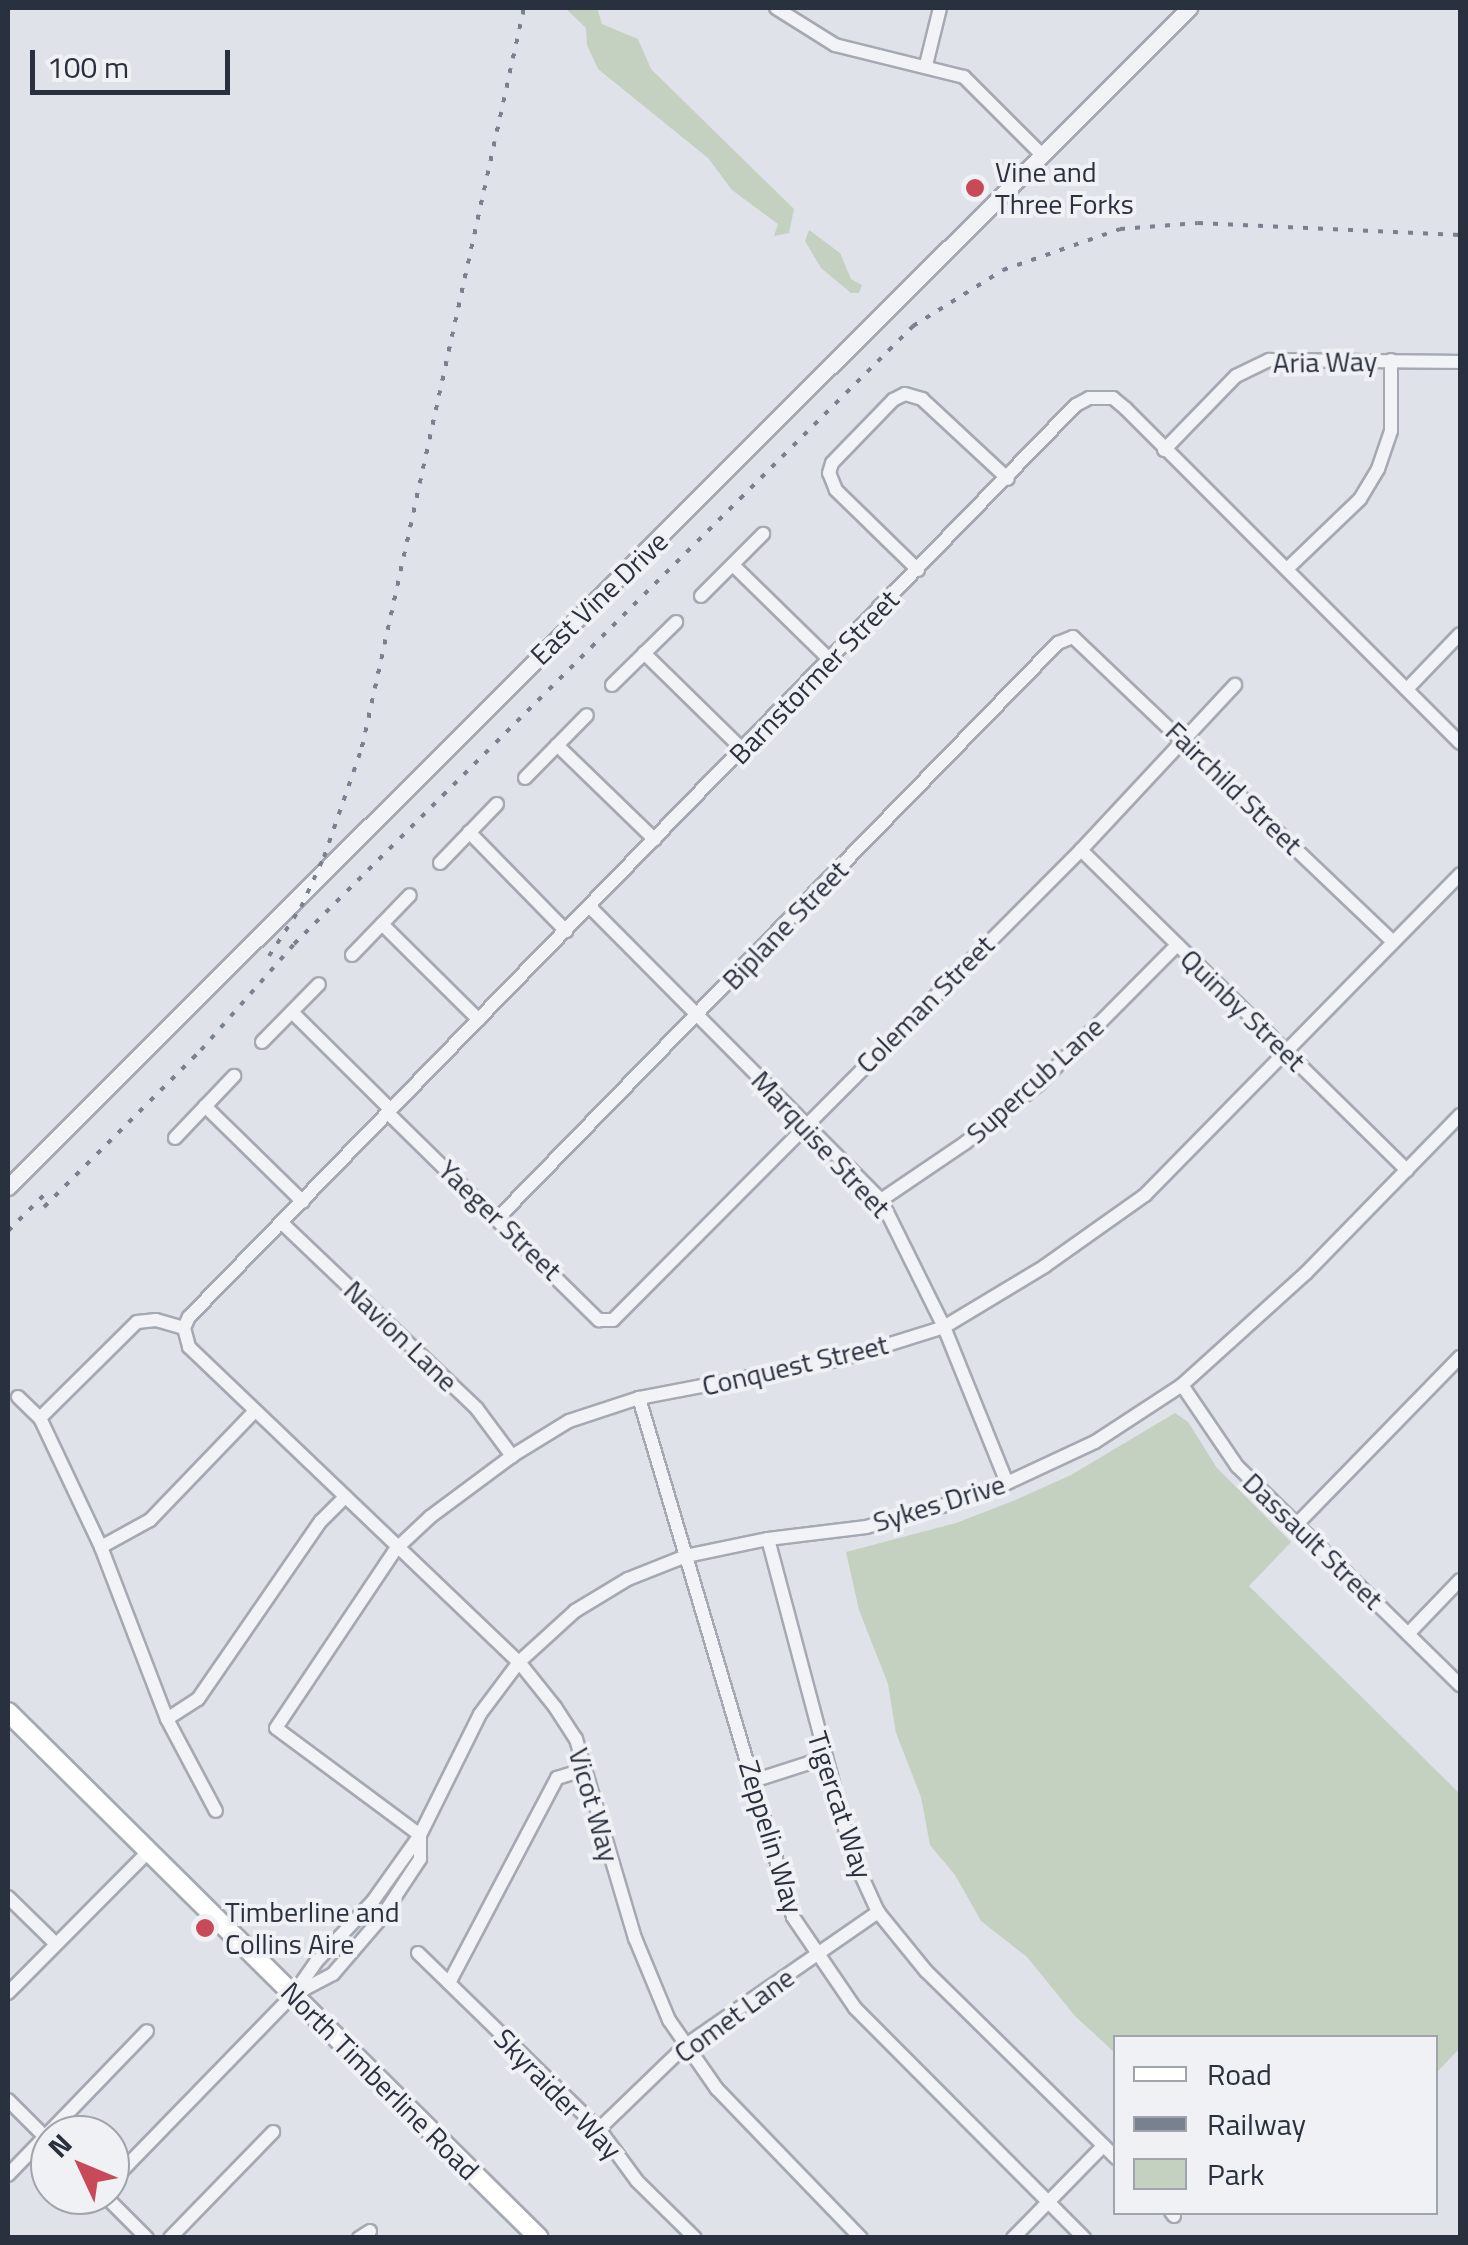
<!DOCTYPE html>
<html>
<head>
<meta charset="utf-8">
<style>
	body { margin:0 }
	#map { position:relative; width:1468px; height:2245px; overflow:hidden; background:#dfe2e8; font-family:"Titillium Web",sans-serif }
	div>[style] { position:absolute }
	.green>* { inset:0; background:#c4d1c1 }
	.roads { filter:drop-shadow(2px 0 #a5a9b2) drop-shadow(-2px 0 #a5a9b2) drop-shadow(0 2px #a5a9b2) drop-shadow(0 -2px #a5a9b2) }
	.minor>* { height:12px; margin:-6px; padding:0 6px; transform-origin:6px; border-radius:6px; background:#f2f3f6 }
	.tertiary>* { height:15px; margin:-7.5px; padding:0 7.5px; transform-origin:7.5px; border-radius:7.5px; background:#f2f3f6 }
	.secondary>* { height:18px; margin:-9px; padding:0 9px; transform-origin:9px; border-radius:9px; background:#fff }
	.rail>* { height:4px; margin-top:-2px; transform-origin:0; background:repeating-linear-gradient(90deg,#798191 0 5px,transparent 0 15px) }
	.dots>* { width:28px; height:28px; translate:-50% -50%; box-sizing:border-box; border:5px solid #eff1f5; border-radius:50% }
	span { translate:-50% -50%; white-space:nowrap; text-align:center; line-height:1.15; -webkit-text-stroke:8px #eff1f5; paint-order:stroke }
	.poi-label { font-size:28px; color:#29303e }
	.left { translate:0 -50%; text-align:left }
	.street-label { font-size:28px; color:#29303e }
	.frame { position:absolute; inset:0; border:10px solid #29303e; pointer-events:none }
	.legend { position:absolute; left:1113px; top:2035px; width:325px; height:180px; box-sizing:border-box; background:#eff1f5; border:2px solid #a0a4ac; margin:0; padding:12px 18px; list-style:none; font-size:30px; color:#29303e }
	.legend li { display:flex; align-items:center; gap:20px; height:50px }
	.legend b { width:50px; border:2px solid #a0a4ac }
	.north { position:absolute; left:30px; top:2115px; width:100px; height:100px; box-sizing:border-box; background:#eff1f5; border:2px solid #a0a4ac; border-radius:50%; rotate:314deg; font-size:28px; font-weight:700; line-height:40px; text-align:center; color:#29303e }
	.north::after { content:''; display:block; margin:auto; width:35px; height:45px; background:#c84958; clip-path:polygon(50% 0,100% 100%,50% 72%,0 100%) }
	.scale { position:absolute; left:30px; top:50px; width:200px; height:45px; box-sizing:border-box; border:5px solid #29303e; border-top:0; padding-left:12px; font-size:30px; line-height:35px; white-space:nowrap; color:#29303e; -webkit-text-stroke:8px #eff1f5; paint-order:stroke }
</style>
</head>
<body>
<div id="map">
	<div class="green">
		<div style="clip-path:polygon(565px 8px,597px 8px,602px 24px,638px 39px,651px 69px,794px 209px,789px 233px,774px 236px,778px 224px,732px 190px,708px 158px,598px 69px,587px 45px,586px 28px)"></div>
		<div style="clip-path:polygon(809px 230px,840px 253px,851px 279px,862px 285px,859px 293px,851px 293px,821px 268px,805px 241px)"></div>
		<div style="clip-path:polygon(1175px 1413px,1188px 1422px,1217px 1468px,1291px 1542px,1249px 1586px,1460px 1794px,1460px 2048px,1436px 2073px,1436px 2038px,1116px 2038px,1115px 2053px,1075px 2016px,1027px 1957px,981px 1921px,955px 1875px,930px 1845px,921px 1797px,896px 1733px,888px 1684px,859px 1610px,846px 1552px,956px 1523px,1013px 1501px,1071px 1475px)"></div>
	</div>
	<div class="roads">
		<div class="minor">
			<div style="left:776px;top:8px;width:70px;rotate:32.1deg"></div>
			<div style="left:835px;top:45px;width:133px;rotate:13.9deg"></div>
			<div style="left:964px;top:77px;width:109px;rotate:45deg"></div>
			<div style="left:926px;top:65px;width:59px;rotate:-76.2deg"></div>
			<div style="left:1164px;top:450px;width:103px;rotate:-45.8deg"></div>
			<div style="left:1236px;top:376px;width:37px;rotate:-26deg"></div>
			<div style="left:1269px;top:360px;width:191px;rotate:0.6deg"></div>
			<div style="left:733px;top:565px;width:136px;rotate:44.4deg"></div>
			<div style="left:1287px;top:569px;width:101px;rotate:-43.8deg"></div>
			<div style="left:1360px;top:499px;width:35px;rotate:-59deg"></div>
			<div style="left:1378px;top:469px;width:40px;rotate:-71.1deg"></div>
			<div style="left:1391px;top:431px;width:71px;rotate:-90deg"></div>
			<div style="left:918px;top:570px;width:115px;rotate:-135.7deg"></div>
			<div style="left:836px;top:490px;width:18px;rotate:-112deg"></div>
			<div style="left:829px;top:473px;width:10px;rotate:-73deg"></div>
			<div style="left:832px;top:463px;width:88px;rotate:-45.9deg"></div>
			<div style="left:893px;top:400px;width:13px;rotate:-27deg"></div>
			<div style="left:905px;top:394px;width:18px;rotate:16deg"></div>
			<div style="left:922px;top:399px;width:117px;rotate:42.9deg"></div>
			<div style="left:701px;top:596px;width:88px;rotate:-45deg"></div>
			<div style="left:644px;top:653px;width:139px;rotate:44.4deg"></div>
			<div style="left:612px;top:685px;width:90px;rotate:-44.5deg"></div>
			<div style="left:1407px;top:689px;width:76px;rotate:-46.1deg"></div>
			<div style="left:557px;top:745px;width:136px;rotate:44.1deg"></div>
			<div style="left:525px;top:778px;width:88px;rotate:-45.5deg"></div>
			<div style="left:469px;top:832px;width:139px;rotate:45.6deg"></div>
			<div style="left:1081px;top:850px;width:457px;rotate:44.5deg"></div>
			<div style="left:440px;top:863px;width:82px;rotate:-46deg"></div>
			<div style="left:590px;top:907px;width:413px;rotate:45.2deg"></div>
			<div style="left:881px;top:1200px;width:142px;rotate:63.6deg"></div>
			<div style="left:944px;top:1327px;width:168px;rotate:68deg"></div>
			<div style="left:382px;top:924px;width:136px;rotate:44.7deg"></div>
			<div style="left:352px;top:955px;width:83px;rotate:-46deg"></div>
			<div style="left:292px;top:1012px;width:139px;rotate:44.7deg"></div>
			<div style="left:262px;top:1042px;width:81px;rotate:-45.5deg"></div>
			<div style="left:205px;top:1106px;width:137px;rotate:44.4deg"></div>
			<div style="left:388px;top:1113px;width:296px;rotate:44.5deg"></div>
			<div style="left:599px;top:1320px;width:14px"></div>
			<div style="left:613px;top:1320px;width:663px;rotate:-45.12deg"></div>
			<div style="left:1081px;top:850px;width:226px;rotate:-47deg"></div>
			<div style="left:175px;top:1138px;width:86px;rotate:-46.4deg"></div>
			<div style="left:881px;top:1200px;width:102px;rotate:-34.2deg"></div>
			<div style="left:965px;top:1143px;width:95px;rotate:-38.6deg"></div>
			<div style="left:1039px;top:1084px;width:196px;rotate:-45.2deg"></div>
			<div style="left:498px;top:1218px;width:803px;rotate:-45.76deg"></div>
			<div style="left:1058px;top:643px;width:16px;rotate:-22deg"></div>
			<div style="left:1073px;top:637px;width:442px;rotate:43.6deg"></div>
			<div style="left:282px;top:1223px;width:269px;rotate:43.6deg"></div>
			<div style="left:477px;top:1409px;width:59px;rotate:53.3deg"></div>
			<div style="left:184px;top:1328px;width:12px;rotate:-66deg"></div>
			<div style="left:189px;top:1317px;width:1272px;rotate:-45.8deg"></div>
			<div style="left:1076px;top:405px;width:15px;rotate:-28deg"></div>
			<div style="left:1089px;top:398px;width:24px"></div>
			<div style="left:1113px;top:398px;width:17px;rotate:40deg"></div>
			<div style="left:1126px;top:409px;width:472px;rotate:45deg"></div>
			<div style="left:184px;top:1328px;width:20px;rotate:75deg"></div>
			<div style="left:189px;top:1347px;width:456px;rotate:43.7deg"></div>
			<div style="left:519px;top:1662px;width:58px;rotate:51.3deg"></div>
			<div style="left:555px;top:1707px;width:38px;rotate:57deg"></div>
			<div style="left:576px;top:1739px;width:208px;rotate:73.5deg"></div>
			<div style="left:635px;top:1938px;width:89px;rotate:67.5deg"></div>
			<div style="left:669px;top:2020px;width:84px;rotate:55.2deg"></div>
			<div style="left:717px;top:2089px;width:207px;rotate:46deg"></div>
			<div style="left:1182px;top:1385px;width:98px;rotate:55.8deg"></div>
			<div style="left:1237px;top:1466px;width:313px;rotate:44.5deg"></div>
			<div style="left:18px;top:1397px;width:30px;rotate:44deg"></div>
			<div style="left:40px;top:1418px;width:143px;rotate:64.7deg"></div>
			<div style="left:101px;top:1547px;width:184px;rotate:69deg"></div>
			<div style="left:167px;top:1719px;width:104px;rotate:62deg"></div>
			<div style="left:639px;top:1398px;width:541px;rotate:73.47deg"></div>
			<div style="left:793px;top:1917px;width:110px;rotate:55.7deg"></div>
			<div style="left:855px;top:2008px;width:325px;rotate:45.1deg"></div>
			<div style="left:40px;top:1418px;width:136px;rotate:-44.7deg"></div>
			<div style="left:137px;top:1322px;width:19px;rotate:-6deg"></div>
			<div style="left:156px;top:1320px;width:29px;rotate:16deg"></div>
			<div style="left:1296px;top:1525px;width:235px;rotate:-45.7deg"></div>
			<div style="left:768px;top:1539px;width:327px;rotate:75.1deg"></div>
			<div style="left:852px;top:1855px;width:63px;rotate:65.5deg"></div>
			<div style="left:878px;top:1912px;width:76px;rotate:50.9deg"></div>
			<div style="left:926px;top:1971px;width:267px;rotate:44.5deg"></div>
			<div style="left:101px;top:1547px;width:56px;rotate:-28.9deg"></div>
			<div style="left:150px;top:1520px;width:151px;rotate:-46.1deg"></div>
			<div style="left:1408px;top:1634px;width:75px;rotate:-46.1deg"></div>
			<div style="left:167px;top:1719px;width:37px;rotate:-33deg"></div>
			<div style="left:198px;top:1699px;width:216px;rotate:-55.4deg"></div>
			<div style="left:321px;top:1521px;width:33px;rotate:-45deg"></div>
			<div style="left:753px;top:1781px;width:75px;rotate:-17.9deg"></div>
			<div style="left:420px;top:1835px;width:179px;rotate:-143.4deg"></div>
			<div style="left:276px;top:1728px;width:216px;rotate:-56.2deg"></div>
			<div style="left:396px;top:1549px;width:47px;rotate:-43.3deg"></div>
			<div style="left:430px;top:1517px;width:102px;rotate:-36.6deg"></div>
			<div style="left:512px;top:1456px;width:67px;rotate:-31.6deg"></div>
			<div style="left:569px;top:1421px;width:74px;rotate:-18.2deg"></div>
			<div style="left:639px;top:1398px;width:204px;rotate:-10.8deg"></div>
			<div style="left:839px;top:1360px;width:110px;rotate:-17.4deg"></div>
			<div style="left:944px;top:1327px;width:118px;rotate:-31.1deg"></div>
			<div style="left:1045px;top:1266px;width:123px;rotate:-35.4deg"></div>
			<div style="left:1145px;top:1195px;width:450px;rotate:-45.5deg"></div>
			<div style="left:8px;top:1897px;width:67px;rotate:44.4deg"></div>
			<div style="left:418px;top:1953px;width:252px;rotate:44.2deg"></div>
			<div style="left:599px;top:2129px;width:64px;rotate:53.8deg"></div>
			<div style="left:637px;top:2181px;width:81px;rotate:44.5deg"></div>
			<div style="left:449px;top:1983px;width:232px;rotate:-62.2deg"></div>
			<div style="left:557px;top:1778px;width:28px;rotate:-17deg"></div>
			<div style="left:8px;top:1993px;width:199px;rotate:-45.2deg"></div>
			<div style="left:295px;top:1994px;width:43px;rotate:-27.8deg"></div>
			<div style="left:333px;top:1974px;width:74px;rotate:-49.4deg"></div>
			<div style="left:381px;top:1918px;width:71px;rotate:-56.5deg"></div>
			<div style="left:420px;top:1859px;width:24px;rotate:-90deg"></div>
			<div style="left:8px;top:2100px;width:57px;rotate:45deg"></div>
			<div style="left:599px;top:2129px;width:121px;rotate:-44deg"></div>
			<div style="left:686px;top:2045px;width:234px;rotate:-34.7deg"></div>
			<div style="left:8px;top:2175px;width:200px;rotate:-46deg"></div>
			<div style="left:110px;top:2183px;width:262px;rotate:-45.8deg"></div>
			<div style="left:293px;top:1995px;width:40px;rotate:-55.1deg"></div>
			<div style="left:316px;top:1962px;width:83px;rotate:-46.9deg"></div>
			<div style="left:373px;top:1901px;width:81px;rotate:-54.5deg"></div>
			<div style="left:420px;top:1835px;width:135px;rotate:-63.6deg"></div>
			<div style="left:480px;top:1714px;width:65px;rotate:-53.1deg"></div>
			<div style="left:519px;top:1662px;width:76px;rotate:-42.3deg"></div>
			<div style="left:575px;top:1611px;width:62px;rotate:-31.1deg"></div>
			<div style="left:628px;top:1579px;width:62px;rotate:-21.6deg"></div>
			<div style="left:686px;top:1556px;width:84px;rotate:-11.7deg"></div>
			<div style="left:768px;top:1539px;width:99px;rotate:-7deg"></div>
			<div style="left:866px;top:1527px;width:79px;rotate:-15.4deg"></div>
			<div style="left:942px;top:1506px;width:69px;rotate:-19.5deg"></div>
			<div style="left:1007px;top:1483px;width:97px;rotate:-25deg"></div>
			<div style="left:1095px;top:1442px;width:104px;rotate:-33.2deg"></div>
			<div style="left:1182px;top:1385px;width:167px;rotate:-42.1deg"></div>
			<div style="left:1306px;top:1273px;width:221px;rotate:-45.7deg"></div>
			<div style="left:104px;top:2195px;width:61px;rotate:45deg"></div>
			<div style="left:1171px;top:2212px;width:5px;rotate:53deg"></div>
			<div style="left:170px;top:2238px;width:148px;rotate:-45.8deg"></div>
			<div style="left:359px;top:2238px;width:13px;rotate:-32deg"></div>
			<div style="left:1013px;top:2238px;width:129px;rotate:-45.6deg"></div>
		</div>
		<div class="tertiary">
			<div style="left:8px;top:1187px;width:1669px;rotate:-44.95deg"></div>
		</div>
		<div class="secondary">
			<div style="left:8px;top:1712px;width:747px;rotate:44.73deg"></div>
		</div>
	</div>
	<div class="rail">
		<div style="left:269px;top:956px;width:59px;rotate:-56.9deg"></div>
		<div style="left:301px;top:907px;width:55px;rotate:-65.3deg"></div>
		<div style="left:324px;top:857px;width:116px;rotate:-70.9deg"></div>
		<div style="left:362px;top:747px;width:757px;rotate:-77.64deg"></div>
		<div style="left:44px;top:1207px;width:222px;rotate:-45deg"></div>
		<div style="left:201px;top:1050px;width:141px;rotate:-48.7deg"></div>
		<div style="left:294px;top:944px;width:875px;rotate:-44.95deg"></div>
		<div style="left:913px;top:326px;width:106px;rotate:-31.9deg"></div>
		<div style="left:1003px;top:270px;width:124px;rotate:-19.3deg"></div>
		<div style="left:1120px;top:229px;width:78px;rotate:-4.4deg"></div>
		<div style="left:1198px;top:223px;width:262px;rotate:2.6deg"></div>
		<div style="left:8px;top:1231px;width:59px;rotate:-45deg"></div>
	</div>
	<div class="dots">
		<div style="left:975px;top:188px;background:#c84958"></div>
		<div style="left:205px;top:1928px;background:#c84958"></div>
	</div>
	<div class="poi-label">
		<span class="left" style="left:995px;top:188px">Vine and<br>Three Forks</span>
		<span class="left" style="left:225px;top:1928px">Timberline and<br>Collins Aire</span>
	</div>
	<div class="street-label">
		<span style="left:1325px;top:362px;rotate:-1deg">Aria Way</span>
		<span style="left:599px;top:598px;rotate:-44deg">East Vine Drive</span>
		<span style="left:814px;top:677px;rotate:-46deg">Barnstormer Street</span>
		<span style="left:1234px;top:788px;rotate:44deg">Fairchild Street</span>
		<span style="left:785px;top:925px;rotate:-46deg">Biplane Street</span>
		<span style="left:925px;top:1004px;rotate:-45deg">Coleman Street</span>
		<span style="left:1243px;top:1010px;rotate:44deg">Quinby Street</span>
		<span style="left:1035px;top:1080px;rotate:-42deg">Supercub Lane</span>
		<span style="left:821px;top:1144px;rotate:47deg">Marquise Street</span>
		<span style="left:500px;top:1220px;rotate:44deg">Yaeger Street</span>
		<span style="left:401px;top:1336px;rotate:44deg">Navion Lane</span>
		<span style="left:795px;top:1365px;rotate:-13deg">Conquest Street</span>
		<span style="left:939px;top:1503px;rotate:-17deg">Sykes Drive</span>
		<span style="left:1313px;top:1541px;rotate:44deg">Dassault Street</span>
		<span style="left:594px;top:1805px;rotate:74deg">Vicot Way</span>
		<span style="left:840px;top:1805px;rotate:72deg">Tigercat Way</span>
		<span style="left:771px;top:1837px;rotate:73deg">Zeppelin Way</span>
		<span style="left:734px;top:2015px;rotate:-36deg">Comet Lane</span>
		<span style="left:380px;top:2081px;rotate:45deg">North Timberline Road</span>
		<span style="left:558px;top:2094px;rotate:46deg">Skyraider Way</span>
	</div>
	<div class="frame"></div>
	<ul class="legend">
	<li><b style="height:12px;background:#fff"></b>Road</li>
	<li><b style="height:12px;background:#798191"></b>Railway</li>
	<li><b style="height:28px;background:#c4d1c1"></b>Park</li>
	</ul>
	<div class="north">N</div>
	<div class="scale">100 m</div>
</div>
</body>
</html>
